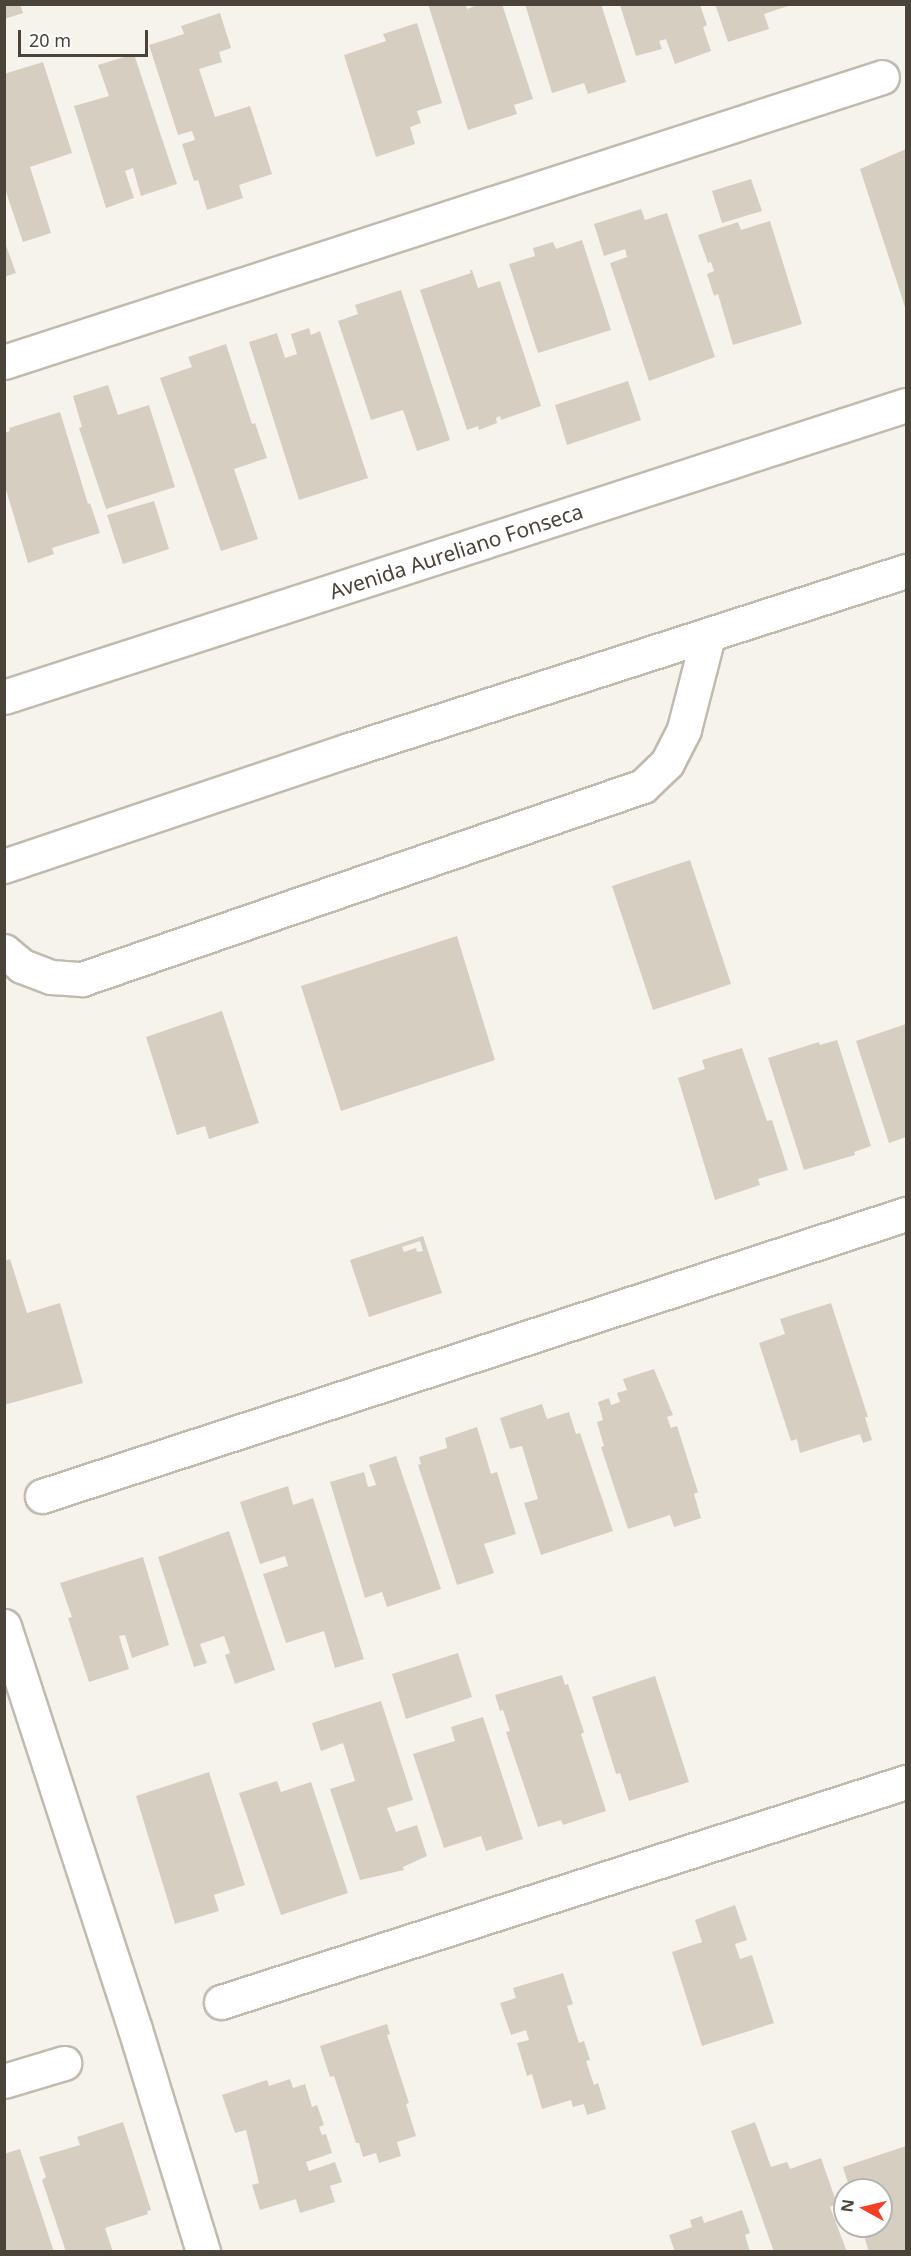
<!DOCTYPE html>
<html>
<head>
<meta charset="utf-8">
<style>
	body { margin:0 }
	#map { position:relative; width:911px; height:2256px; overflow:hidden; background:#f6f3ec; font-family:"Noto Sans",sans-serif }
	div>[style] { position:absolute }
	.building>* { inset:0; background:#d7cec2 }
	.roads { filter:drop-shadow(2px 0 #c1baaf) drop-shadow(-2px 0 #c1baaf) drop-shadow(0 2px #c1baaf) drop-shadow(0 -2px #c1baaf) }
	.minor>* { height:33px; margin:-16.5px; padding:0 16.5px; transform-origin:16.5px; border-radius:16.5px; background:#fff }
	span { translate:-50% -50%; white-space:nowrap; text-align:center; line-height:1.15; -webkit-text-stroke:6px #fff; paint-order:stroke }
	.street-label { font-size:21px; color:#4a433a }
	.frame { position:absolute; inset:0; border:6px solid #4a433a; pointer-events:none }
	.north { position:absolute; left:833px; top:2178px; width:60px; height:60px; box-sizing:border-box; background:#fff; border:2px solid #b7b4b0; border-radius:50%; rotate:278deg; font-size:16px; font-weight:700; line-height:24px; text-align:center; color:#4a433a }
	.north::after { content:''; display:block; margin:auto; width:21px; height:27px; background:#f53d24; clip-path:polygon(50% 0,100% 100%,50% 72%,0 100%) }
	.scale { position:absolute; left:18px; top:30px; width:130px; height:27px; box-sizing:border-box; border:3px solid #4a433a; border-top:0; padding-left:8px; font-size:18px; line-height:21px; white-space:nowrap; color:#4a433a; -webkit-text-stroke:4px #fff; paint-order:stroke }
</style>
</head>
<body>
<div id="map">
	<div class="building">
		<div style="clip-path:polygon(4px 4px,20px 4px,23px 13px,4px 19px)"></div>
		<div style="clip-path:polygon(428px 4px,465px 4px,467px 9px,481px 4px,502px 4px,533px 99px,514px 105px,517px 114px,468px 130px)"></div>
		<div style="clip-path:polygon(525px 4px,601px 4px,626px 82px,588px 94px,584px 83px,552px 93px)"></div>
		<div style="clip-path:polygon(715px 4px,788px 4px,788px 6px,764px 14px,769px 29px,728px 42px)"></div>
		<div style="clip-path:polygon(620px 5px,700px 5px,707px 25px,703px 27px,711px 51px,675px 64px,666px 39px,659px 41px,662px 49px,636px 56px)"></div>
		<div style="clip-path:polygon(220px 13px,231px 48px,219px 52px,222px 62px,199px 69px,215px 117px,250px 106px,272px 174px,239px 185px,243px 198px,207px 210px,198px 180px,194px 181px,182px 144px,195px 140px,192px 131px,178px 135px,149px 45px,184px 34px,181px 26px)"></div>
		<div style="clip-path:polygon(417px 23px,442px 103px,417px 111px,421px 123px,410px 127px,415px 144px,376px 157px,344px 55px,386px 41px,383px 34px)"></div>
		<div style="clip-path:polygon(134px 54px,177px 184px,141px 196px,133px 168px,125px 171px,134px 198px,106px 208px,74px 106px,109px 96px,98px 65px)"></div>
		<div style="clip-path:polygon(43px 62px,72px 153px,30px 167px,51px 233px,23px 242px,4px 186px,4px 74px)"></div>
		<div style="clip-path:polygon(906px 149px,906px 310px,860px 169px)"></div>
		<div style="clip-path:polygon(751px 179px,762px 211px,722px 223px,712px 191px)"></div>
		<div style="clip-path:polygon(641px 209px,645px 220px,667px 213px,715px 357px,649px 381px,610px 263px,627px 257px,625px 249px,604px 256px,594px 224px)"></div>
		<div style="clip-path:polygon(770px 221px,802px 324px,733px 345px,718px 294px,714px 296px,707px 274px,714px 271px,711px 262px,708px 263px,698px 235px,738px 222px,741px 230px)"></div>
		<div style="clip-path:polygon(4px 240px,16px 273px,4px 277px)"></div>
		<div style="clip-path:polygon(582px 240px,611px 330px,538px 353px,509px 264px,535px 256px,533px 248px,553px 242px,556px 249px)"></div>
		<div style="clip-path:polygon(470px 270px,472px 270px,478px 288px,500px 281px,541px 406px,501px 420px,500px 416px,496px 418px,497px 423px,479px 430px,478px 426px,467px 430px,420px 290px,471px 273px)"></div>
		<div style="clip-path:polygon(401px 290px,450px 440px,417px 451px,403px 410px,371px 420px,338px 321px,358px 314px,355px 305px)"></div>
		<div style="clip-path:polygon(309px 328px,311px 335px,320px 331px,368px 478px,299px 500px,249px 342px,277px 333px,285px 358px,297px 354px,291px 334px)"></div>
		<div style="clip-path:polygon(226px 344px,252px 424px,255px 423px,267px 458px,234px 469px,258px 539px,221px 551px,160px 378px,192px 367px,188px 357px)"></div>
		<div style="clip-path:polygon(628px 381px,641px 420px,567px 445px,555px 405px)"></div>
		<div style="clip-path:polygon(108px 385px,118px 415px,149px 405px,175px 487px,106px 509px,79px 428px,82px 427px,73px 396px)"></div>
		<div style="clip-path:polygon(60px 412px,88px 504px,90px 503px,100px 533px,52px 548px,54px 554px,28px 563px,4px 483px,4px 433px,10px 431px,9px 428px)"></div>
		<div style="clip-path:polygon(154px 501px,169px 549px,123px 564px,107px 515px)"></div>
		<div style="clip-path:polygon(690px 860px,731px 984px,653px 1010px,612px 886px)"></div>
		<div style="clip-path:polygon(457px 936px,495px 1060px,341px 1111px,301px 986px)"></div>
		<div style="clip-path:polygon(222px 1011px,259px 1123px,209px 1139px,205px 1126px,177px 1135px,146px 1037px)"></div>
		<div style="clip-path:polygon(906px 1024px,906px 1137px,889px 1143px,856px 1041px)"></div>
		<div style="clip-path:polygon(837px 1040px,871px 1146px,854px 1152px,855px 1155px,804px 1170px,768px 1058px,819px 1042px,820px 1045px)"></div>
		<div style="clip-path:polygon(742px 1048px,767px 1121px,772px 1120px,788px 1170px,758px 1179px,760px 1185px,715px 1200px,678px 1078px,705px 1069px,702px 1060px)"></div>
		<div style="clip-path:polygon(evenodd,423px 1236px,442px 1293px,369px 1317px,350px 1260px,423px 1236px,420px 1241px,423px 1251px,417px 1252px,416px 1248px,404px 1252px,402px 1247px,420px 1241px)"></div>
		<div style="clip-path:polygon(10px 1259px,27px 1313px,60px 1303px,83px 1383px,4px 1405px,4px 1261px)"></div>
		<div style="clip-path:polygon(831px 1303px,868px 1417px,865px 1417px,872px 1440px,863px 1443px,860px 1434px,800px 1453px,797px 1439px,791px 1441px,759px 1343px,785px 1334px,780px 1319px)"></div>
		<div style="clip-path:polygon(654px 1369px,673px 1415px,667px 1417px,671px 1428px,677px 1426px,698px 1492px,694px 1494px,701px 1518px,674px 1527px,670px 1515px,628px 1529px,601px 1447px,604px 1446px,597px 1422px,603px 1420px,598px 1402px,609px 1398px,611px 1405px,620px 1402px,617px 1393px,627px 1390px,623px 1379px)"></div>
		<div style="clip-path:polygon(542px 1404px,547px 1419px,569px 1412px,576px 1434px,580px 1433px,613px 1531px,541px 1555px,524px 1503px,538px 1499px,522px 1446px,510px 1449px,500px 1418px)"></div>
		<div style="clip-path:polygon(477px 1427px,491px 1474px,497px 1472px,516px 1534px,484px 1544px,494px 1573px,457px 1585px,418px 1465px,421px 1464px,419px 1457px,447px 1448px,445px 1438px)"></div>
		<div style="clip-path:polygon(396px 1456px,441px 1589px,387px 1607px,382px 1592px,365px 1598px,330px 1482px,364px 1472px,368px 1487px,376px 1485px,369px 1465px)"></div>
		<div style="clip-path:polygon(288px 1486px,293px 1505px,313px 1498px,364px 1659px,335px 1668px,324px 1631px,286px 1643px,263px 1574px,288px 1566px,285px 1556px,260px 1564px,240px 1502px)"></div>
		<div style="clip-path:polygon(229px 1531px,275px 1670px,235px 1684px,225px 1655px,230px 1653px,224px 1636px,200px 1644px,207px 1663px,194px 1667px,158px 1557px)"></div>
		<div style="clip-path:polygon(143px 1557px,169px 1645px,132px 1658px,125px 1635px,119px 1636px,129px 1669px,89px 1682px,68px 1618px,72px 1617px,60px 1583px)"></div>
		<div style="clip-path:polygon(458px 1653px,472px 1697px,406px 1719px,392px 1674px)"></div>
		<div style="clip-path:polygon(562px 1675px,565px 1685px,568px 1684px,584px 1732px,581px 1734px,606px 1811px,563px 1825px,561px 1820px,538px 1827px,506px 1732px,510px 1731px,503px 1710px,500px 1711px,495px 1695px)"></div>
		<div style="clip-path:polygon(655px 1676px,689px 1782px,629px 1801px,620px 1773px,616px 1774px,592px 1697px)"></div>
		<div style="clip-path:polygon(381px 1701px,413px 1800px,387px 1808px,396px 1832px,417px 1825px,427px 1856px,403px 1867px,404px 1870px,360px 1880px,330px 1789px,355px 1781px,343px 1743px,321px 1751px,312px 1723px)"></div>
		<div style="clip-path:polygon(483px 1717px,523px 1839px,486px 1851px,481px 1836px,444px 1848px,413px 1754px,455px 1741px,451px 1727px)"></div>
		<div style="clip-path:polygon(209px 1772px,245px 1885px,214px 1895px,219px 1911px,175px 1924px,136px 1796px)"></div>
		<div style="clip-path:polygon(277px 1781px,281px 1792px,311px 1782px,348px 1893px,281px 1915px,239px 1793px)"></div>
		<div style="clip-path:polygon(735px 1905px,747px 1940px,735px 1944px,740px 1959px,752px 1955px,774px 2023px,702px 2046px,672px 1952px,702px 1942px,695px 1920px)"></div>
		<div style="clip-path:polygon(563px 1973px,573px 2004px,567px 2006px,579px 2043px,584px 2041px,590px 2060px,586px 2061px,594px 2085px,598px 2083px,606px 2109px,587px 2115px,584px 2104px,573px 2107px,571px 2100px,542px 2109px,532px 2074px,527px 2076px,517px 2043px,529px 2040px,526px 2030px,511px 2035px,500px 2003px,516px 1998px,513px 1988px)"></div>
		<div style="clip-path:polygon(387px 2024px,390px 2034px,387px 2035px,409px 2103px,406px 2104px,416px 2136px,397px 2142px,401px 2156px,379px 2163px,376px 2153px,363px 2157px,359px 2143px,356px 2143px,334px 2076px,330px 2077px,320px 2046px)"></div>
		<div style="clip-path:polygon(290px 2079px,293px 2088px,305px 2084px,312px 2107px,317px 2105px,324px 2125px,319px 2127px,322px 2135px,326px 2134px,332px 2153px,306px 2162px,309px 2171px,335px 2162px,342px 2182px,330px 2186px,335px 2202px,300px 2213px,296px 2199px,260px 2210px,252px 2185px,259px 2183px,246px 2130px,235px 2133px,222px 2095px,267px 2080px,269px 2086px)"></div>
		<div style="clip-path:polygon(123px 2122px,151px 2210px,147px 2211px,148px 2214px,105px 2228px,113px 2252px,66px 2252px,42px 2180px,46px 2177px,39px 2157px,80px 2145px,77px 2137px)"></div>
		<div style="clip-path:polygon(755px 2122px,771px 2167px,787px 2162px,790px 2169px,821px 2158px,837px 2204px,830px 2207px,847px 2252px,774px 2252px,731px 2131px)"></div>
		<div style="clip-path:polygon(906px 2146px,906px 2252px,869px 2252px,861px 2226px,881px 2226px,881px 2190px,850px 2190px,843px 2167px)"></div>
		<div style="clip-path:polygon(20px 2149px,54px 2252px,4px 2252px,4px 2154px)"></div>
		<div style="clip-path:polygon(742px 2210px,750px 2233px,745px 2235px,750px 2252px,675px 2252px,669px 2235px,692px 2227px,690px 2220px,702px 2216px,704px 2223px)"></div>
	</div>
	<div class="roads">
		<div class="minor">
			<div style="left:4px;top:362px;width:923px;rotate:-17.98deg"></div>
			<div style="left:4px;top:697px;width:948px;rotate:-17.94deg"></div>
			<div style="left:4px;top:866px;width:364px;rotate:-18.6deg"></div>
			<div style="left:349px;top:750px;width:585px;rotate:-17.82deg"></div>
			<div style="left:4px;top:951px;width:23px;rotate:40deg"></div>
			<div style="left:22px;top:966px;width:31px;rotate:21deg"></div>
			<div style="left:51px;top:977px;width:31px;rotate:4deg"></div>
			<div style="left:82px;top:979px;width:593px;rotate:-18.98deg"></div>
			<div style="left:643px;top:786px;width:33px;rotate:-44deg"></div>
			<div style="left:667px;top:763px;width:38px;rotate:-63deg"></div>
			<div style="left:684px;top:729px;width:96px;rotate:-75.5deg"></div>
			<div style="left:42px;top:1496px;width:909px;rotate:-18.08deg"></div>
			<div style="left:4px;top:1626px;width:424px;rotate:72deg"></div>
			<div style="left:135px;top:2029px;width:233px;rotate:73deg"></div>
			<div style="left:221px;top:2002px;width:719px;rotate:-17.81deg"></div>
			<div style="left:4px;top:2081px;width:63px;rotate:-16.7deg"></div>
		</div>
	</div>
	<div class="street-label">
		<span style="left:456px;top:551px;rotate:-18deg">Avenida Aureliano Fonseca</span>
	</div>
	<div class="frame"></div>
	<div class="north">N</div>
	<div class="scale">20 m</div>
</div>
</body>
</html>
